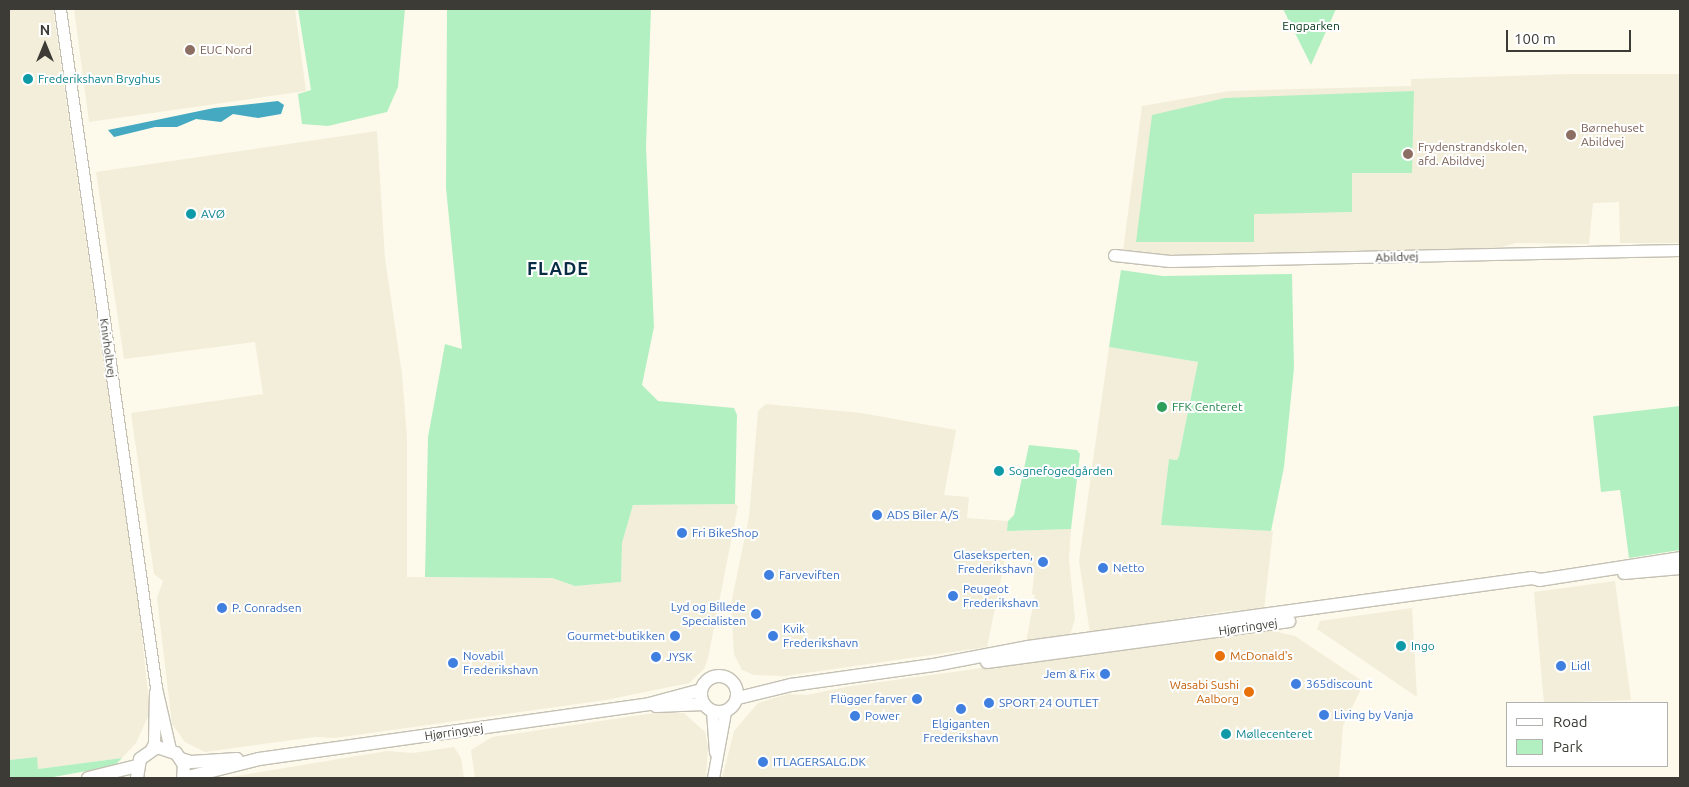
<!DOCTYPE html>
<html>
<head>
<meta charset="utf-8">
<style>
	body { margin:0 }
	#map { position:relative; width:1689px; height:787px; overflow:hidden; background:#fdfaec; font-family:Ubuntu,sans-serif }
	div>[style] { position:absolute }
	.built>* { inset:0; background:#f3eed9 }
	.green>* { inset:0; background:#b3f0c1 }
	.water>* { inset:0; background:#44a9c1 }
	.roads { filter:drop-shadow(1px 0 #c4c1b4) drop-shadow(-1px 0 #c4c1b4) drop-shadow(0 1px #c4c1b4) drop-shadow(0 -1px #c4c1b4) }
	.secondary>* { height:11px; margin:-5.5px; padding:0 5.5px; transform-origin:5.5px; border-radius:5.5px; background:#fff }
	.primary>* { height:12px; margin:-6px; padding:0 6px; transform-origin:6px; border-radius:6px; background:#fff }
	.primary>.ring { margin:-6px; padding:0; box-sizing:content-box; background:none; border:12px solid #fff; border-radius:50% }
	.dots>* { width:14px; height:14px; translate:-50% -50%; box-sizing:border-box; border:2px solid #fff; border-radius:50% }
	span { translate:-50% -50%; white-space:nowrap; text-align:center; line-height:1.15; -webkit-text-stroke:4px #fff; paint-order:stroke }
	.park-label { font-size:12px; color:#003414 }
	.education-label { font-size:12px; color:#785e54 }
	.left { translate:0 -50%; text-align:left }
	.culture-label { font-size:12px; color:#0d838f }
	.street-label { font-size:12px; color:#3c3b35 }
	.leisure-label { font-size:12px; color:#27864d }
	.shop-label { font-size:12px; color:#366cbe }
	.right { translate:-100% -50%; text-align:right }
	.food-label { font-size:12px; color:#c56008 }
	.district-label { font-size:18px; color:#082c44; font-weight:700; letter-spacing:1px }
	.frame { position:absolute; inset:0; border:10px solid #3c3b35; pointer-events:none }
	.legend { position:absolute; left:1506px; top:702px; width:162px; height:65px; box-sizing:border-box; background:#fff; border:1px solid #b1b1ae; margin:0; padding:6px 9px; list-style:none; font-size:15px; color:#3c3b35 }
	.legend li { display:flex; align-items:center; gap:10px; height:25px }
	.legend b { width:25px; border:1px solid #b1b1ae }
	.north { position:absolute; left:20px; top:20px; width:50px; height:50px; -webkit-text-stroke:4px #fff; paint-order:stroke; rotate:0deg; font-size:14px; font-weight:700; line-height:20px; text-align:center; color:#3c3b35 }
	.north::after { content:''; display:block; margin:auto; width:18px; height:22px; background:#3c3b35; clip-path:polygon(50% 0,100% 100%,50% 72%,0 100%) }
	.scale { position:absolute; left:1506px; top:30px; width:125px; height:22px; box-sizing:border-box; border:2px solid #3c3b35; border-top:0; padding-left:6px; font-size:15px; line-height:18px; white-space:nowrap; color:#3c3b35; -webkit-text-stroke:4px #fff; paint-order:stroke }
</style>
</head>
<body>
<div id="map">
	<div class="built">
		<div style="clip-path:polygon(9px 9px,53px 9px,139px 609px,150px 712px,136px 743px,122px 758px,38px 769px,36px 757px,9px 760px)"></div>
		<div style="clip-path:polygon(74px 9px,295px 9px,306px 91px,89px 122px)"></div>
		<div style="clip-path:polygon(1571px 74px,1680px 74px,1680px 243px,1620px 243px,1619px 202px,1593px 203px,1589px 244px,1516px 243px,1498px 248px,1160px 256px,1123px 251px,1142px 106px,1229px 91px,1411px 86px,1411px 79px)"></div>
		<div style="clip-path:polygon(377px 131px,385px 258px,402px 374px,407px 437px,407px 577px,552px 578px,575px 586px,621px 582px,622px 543px,633px 505px,735px 504px,738px 506px,708px 658px,704px 669px,689px 683px,606px 700px,335px 738px,315px 737px,205px 752px,185px 742px,172px 724px,157px 598px,163px 581px,154px 574px,131px 413px,263px 394px,255px 342px,124px 359px,96px 172px)"></div>
		<div style="clip-path:polygon(1109px 347px,1198px 362px,1179px 456px,1178px 460px,1169px 459px,1161px 525px,1273px 531px,1264px 609px,1227px 611px,1090px 633px,1079px 561px)"></div>
		<div style="clip-path:polygon(766px 404px,861px 413px,956px 430px,944px 495px,969px 497px,967px 518px,1008px 521px,1008px 531px,1071px 529px,1069px 559px,1075px 619px,1070px 635px,1026px 642px,1035px 595px,1032px 594px,1034px 575px,1027px 574px,1030px 551px,1007px 550px,987px 647px,785px 676px,754px 675px,742px 670px,734px 654px,731px 604px,749px 517px,758px 411px)"></div>
		<div style="clip-path:polygon(1615px 581px,1631px 700px,1544px 703px,1534px 592px)"></div>
		<div style="clip-path:polygon(1412px 608px,1417px 697px,1317px 629px,1320px 621px)"></div>
		<div style="clip-path:polygon(1265px 629px,1295px 636px,1362px 681px,1363px 685px,1343px 726px,1339px 778px,722px 778px,734px 731px,758px 703px,788px 694px,807px 695px,851px 686px)"></div>
		<div style="clip-path:polygon(654px 713px,684px 713px,705px 732px,708px 747px,706px 778px,475px 778px,471px 750px,492px 737px)"></div>
		<div style="clip-path:polygon(454px 747px,461px 758px,464px 778px,224px 778px,387px 751px,413px 753px)"></div>
	</div>
	<div class="green">
		<div style="clip-path:polygon(298px 9px,405px 9px,398px 87px,387px 112px,328px 126px,302px 124px,298px 94px,311px 90px)"></div>
		<div style="clip-path:polygon(447px 9px,651px 9px,646px 147px,654px 327px,642px 385px,658px 401px,734px 408px,737px 415px,735px 504px,633px 505px,622px 543px,621px 582px,575px 586px,552px 578px,425px 577px,428px 437px,445px 344px,462px 349px,446px 188px)"></div>
		<div style="clip-path:polygon(1283px 9px,1336px 9px,1311px 65px)"></div>
		<div style="clip-path:polygon(1414px 91px,1412px 173px,1352px 173px,1352px 212px,1254px 214px,1254px 242px,1136px 242px,1152px 115px,1225px 98px)"></div>
		<div style="clip-path:polygon(1121px 270px,1163px 276px,1292px 274px,1294px 368px,1284px 467px,1271px 531px,1161px 525px,1169px 459px,1177px 460px,1179px 456px,1198px 362px,1109px 347px)"></div>
		<div style="clip-path:polygon(1680px 406px,1680px 550px,1629px 558px,1620px 490px,1601px 492px,1593px 416px)"></div>
		<div style="clip-path:polygon(1029px 445px,1077px 450px,1080px 454px,1071px 529px,1007px 531px,1008px 521px,1014px 515px)"></div>
		<div style="clip-path:polygon(37px 757px,38px 769px,122px 758px,114px 766px,48px 778px,9px 778px,9px 760px)"></div>
	</div>
	<div class="water">
		<div style="clip-path:polygon(278px 101px,284px 105px,281px 114px,258px 118px,233px 114px,221px 122px,196px 119px,177px 127px,155px 127px,114px 137px,108px 130px,214px 108px)"></div>
	</div>
	<div class="roads">
		<div class="secondary">
			<div style="left:60px;top:9px;width:686px;rotate:81.95deg"></div>
			<div style="left:156px;top:688px;width:63px;rotate:77.1deg"></div>
			<div style="left:1114px;top:255px;width:56px;rotate:6.1deg"></div>
			<div style="left:1170px;top:261px;width:510px;rotate:-1.24deg"></div>
			<div style="left:712px;top:711px;width:41px;rotate:85.8deg"></div>
			<div style="left:151px;top:749px;width:7px;rotate:-63deg"></div>
			<div style="left:154px;top:743px;width:51px;rotate:-88.9deg"></div>
			<div style="left:713px;top:778px;width:67px;rotate:-79.7deg"></div>
		</div>
		<div class="primary">
			<div style="left:1624px;top:573px;width:56px;rotate:-5.1deg"></div>
			<div style="left:987px;top:662px;width:305px;rotate:-7.7deg"></div>
			<div class="ring" style="left:701px;top:676px;width:24px;height:24px"></div>
			<div style="left:738px;top:698px;width:55px;rotate:-13.8deg"></div>
			<div style="left:791px;top:685px;width:144px;rotate:-8deg"></div>
			<div style="left:934px;top:665px;width:96px;rotate:-10.8deg"></div>
			<div style="left:1028px;top:647px;width:509px;rotate:-7.8deg"></div>
			<div style="left:1532px;top:578px;width:8px;rotate:14deg"></div>
			<div style="left:1540px;top:580px;width:142px;rotate:-8.9deg"></div>
			<div style="left:656px;top:706px;width:48px;rotate:-2.4deg"></div>
			<div style="left:181px;top:759px;width:10px;rotate:17deg"></div>
			<div style="left:191px;top:762px;width:46px;rotate:-3.7deg"></div>
			<div style="left:88px;top:778px;width:50px;rotate:-13.8deg"></div>
			<div style="left:137px;top:778px;width:19px;rotate:-81deg"></div>
			<div style="left:140px;top:759px;width:21px;rotate:-35deg"></div>
			<div style="left:157px;top:747px;width:20px;rotate:18deg"></div>
			<div style="left:176px;top:753px;width:14px;rotate:56deg"></div>
			<div style="left:184px;top:765px;width:13px;rotate:94deg"></div>
			<div style="left:184px;top:778px;width:77px;rotate:-14.2deg"></div>
			<div style="left:259px;top:759px;width:394px;rotate:-8deg"></div>
			<div style="left:649px;top:704px;width:54px;rotate:-15.1deg"></div>
		</div>
	</div>
	<div class="dots">
		<div style="left:190px;top:50px;background:#8d6e63"></div>
		<div style="left:28px;top:79px;background:#0f9aa8"></div>
		<div style="left:1571px;top:135px;background:#8d6e63"></div>
		<div style="left:1408px;top:154px;background:#8d6e63"></div>
		<div style="left:191px;top:214px;background:#0f9aa8"></div>
		<div style="left:1162px;top:407px;background:#2e9e5b"></div>
		<div style="left:999px;top:471px;background:#0f9aa8"></div>
		<div style="left:877px;top:515px;background:#3f7fe0"></div>
		<div style="left:682px;top:533px;background:#3f7fe0"></div>
		<div style="left:1043px;top:562px;background:#3f7fe0"></div>
		<div style="left:1103px;top:568px;background:#3f7fe0"></div>
		<div style="left:769px;top:575px;background:#3f7fe0"></div>
		<div style="left:953px;top:596px;background:#3f7fe0"></div>
		<div style="left:222px;top:608px;background:#3f7fe0"></div>
		<div style="left:756px;top:614px;background:#3f7fe0"></div>
		<div style="left:675px;top:636px;background:#3f7fe0"></div>
		<div style="left:773px;top:636px;background:#3f7fe0"></div>
		<div style="left:1401px;top:646px;background:#0f9aa8"></div>
		<div style="left:1220px;top:656px;background:#e8710a"></div>
		<div style="left:656px;top:657px;background:#3f7fe0"></div>
		<div style="left:453px;top:663px;background:#3f7fe0"></div>
		<div style="left:1561px;top:666px;background:#3f7fe0"></div>
		<div style="left:1105px;top:674px;background:#3f7fe0"></div>
		<div style="left:1296px;top:684px;background:#3f7fe0"></div>
		<div style="left:1249px;top:692px;background:#e8710a"></div>
		<div style="left:917px;top:699px;background:#3f7fe0"></div>
		<div style="left:989px;top:703px;background:#3f7fe0"></div>
		<div style="left:961px;top:709px;background:#3f7fe0"></div>
		<div style="left:1324px;top:715px;background:#3f7fe0"></div>
		<div style="left:855px;top:716px;background:#3f7fe0"></div>
		<div style="left:1226px;top:734px;background:#0f9aa8"></div>
		<div style="left:763px;top:762px;background:#3f7fe0"></div>
	</div>
	<div class="park-label">
		<span style="left:1311px;top:26px">Engparken</span>
	</div>
	<div class="education-label">
		<span class="left" style="left:200px;top:50px">EUC Nord</span>
		<span class="left" style="left:1581px;top:135px">Børnehuset<br>Abildvej</span>
		<span class="left" style="left:1418px;top:154px">Frydenstrandskolen,<br>afd. Abildvej</span>
	</div>
	<div class="culture-label">
		<span class="left" style="left:38px;top:79px">Frederikshavn Bryghus</span>
		<span class="left" style="left:201px;top:214px">AVØ</span>
		<span class="left" style="left:1009px;top:471px">Sognefogedgården</span>
		<span class="left" style="left:1411px;top:646px">Ingo</span>
		<span class="left" style="left:1236px;top:734px">Møllecenteret</span>
	</div>
	<div class="street-label">
		<span style="left:1397px;top:257px;rotate:-2deg">Abildvej</span>
		<span style="left:108px;top:348px;rotate:82deg">Knivholtvej</span>
		<span style="left:1248px;top:627px;rotate:-8deg">Hjørringvej</span>
		<span style="left:454px;top:732px;rotate:-8deg">Hjørringvej</span>
	</div>
	<div class="leisure-label">
		<span class="left" style="left:1172px;top:407px">FFK Centeret</span>
	</div>
	<div class="shop-label">
		<span class="left" style="left:887px;top:515px">ADS Biler A/S</span>
		<span class="left" style="left:692px;top:533px">Fri BikeShop</span>
		<span class="right" style="left:1033px;top:562px">Glaseksperten,<br>Frederikshavn</span>
		<span class="left" style="left:1113px;top:568px">Netto</span>
		<span class="left" style="left:779px;top:575px">Farveviften</span>
		<span class="left" style="left:963px;top:596px">Peugeot<br>Frederikshavn</span>
		<span class="right" style="left:746px;top:614px">Lyd og Billede<br>Specialisten</span>
		<span class="left" style="left:232px;top:608px">P. Conradsen</span>
		<span class="left" style="left:783px;top:636px">Kvik<br>Frederikshavn</span>
		<span class="right" style="left:665px;top:636px">Gourmet-butikken</span>
		<span class="left" style="left:463px;top:663px">Novabil<br>Frederikshavn</span>
		<span class="left" style="left:666px;top:657px">JYSK</span>
		<span class="left" style="left:1571px;top:666px">Lidl</span>
		<span class="right" style="left:1095px;top:674px">Jem &amp; Fix</span>
		<span class="left" style="left:1306px;top:684px">365discount</span>
		<span class="right" style="left:907px;top:699px">Flügger farver</span>
		<span class="left" style="left:999px;top:703px">SPORT 24 OUTLET</span>
		<span class="left" style="left:1334px;top:715px">Living by Vanja</span>
		<span class="left" style="left:865px;top:716px">Power</span>
		<span style="left:961px;top:731px">Elgiganten<br>Frederikshavn</span>
		<span class="left" style="left:773px;top:762px">ITLAGERSALG.DK</span>
	</div>
	<div class="food-label">
		<span class="left" style="left:1230px;top:656px">McDonald's</span>
		<span class="right" style="left:1239px;top:692px">Wasabi Sushi<br>Aalborg</span>
	</div>
	<div class="district-label">
		<span style="left:558px;top:268px">FLADE</span>
	</div>
	<div class="frame"></div>
	<ul class="legend">
	<li><b style="height:6px;background:#fff"></b>Road</li>
	<li><b style="height:14px;background:#b3f0c1"></b>Park</li>
	</ul>
	<div class="north">N</div>
	<div class="scale">100 m</div>
</div>
</body>
</html>
